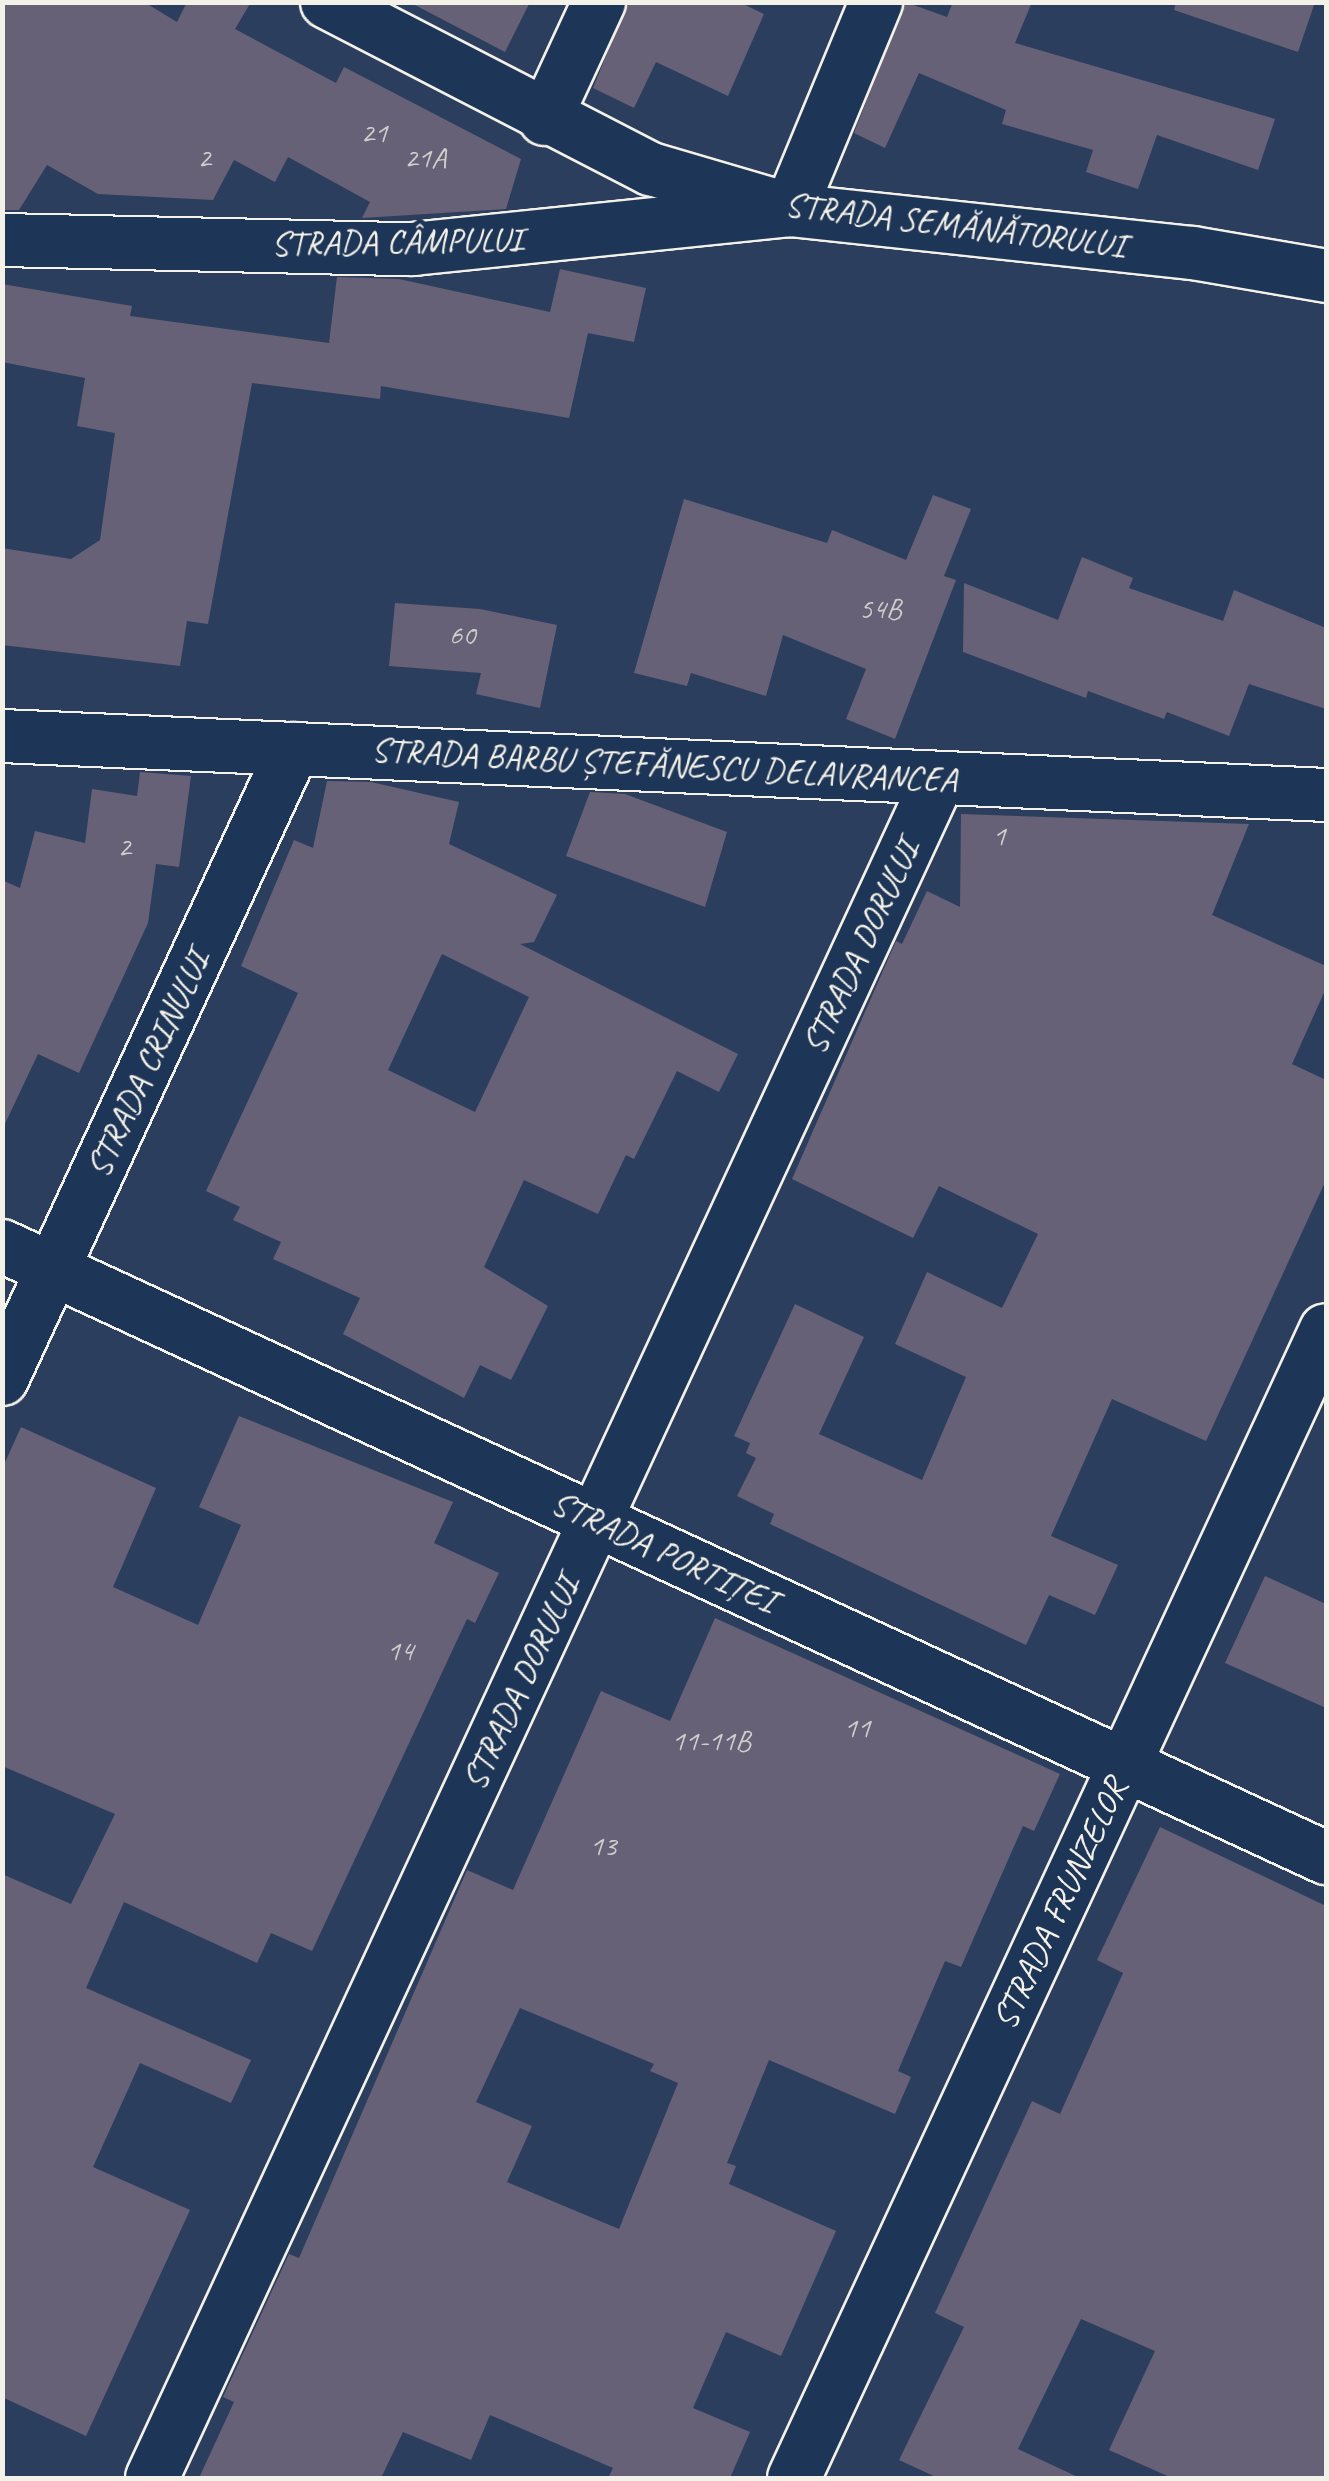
<!DOCTYPE html>
<html>
<head>
<meta charset="utf-8">
<style>
	body { margin:0 }
	#map { position:relative; width:1329px; height:2481px; overflow:hidden; background:#2c3e5d; font-family:Caveat,sans-serif }
	div>[style] { position:absolute }
	.building>* { inset:0; background:#666176 }
	.roads { filter:drop-shadow(2px 0 #f4f1e8) drop-shadow(-2px 0 #f4f1e8) drop-shadow(0 2px #f4f1e8) drop-shadow(0 -2px #f4f1e8) }
	.minor>* { height:52px; margin:-26px; padding:0 26px; transform-origin:26px; border-radius:26px; background:#1d3557 }
	span { translate:-50% -50%; white-space:nowrap; text-align:center; line-height:1.15; -webkit-text-stroke:9px #1d3557; paint-order:stroke }
	.number-label { font-size:30px; color:#d0cdcc }
	.number-label span { -webkit-text-stroke-width:0 }
	.street-label { font-size:35px; color:#f4f1e8 }
	.frame { position:absolute; inset:0; border:5px solid #f4f1e8; pointer-events:none }
</style>
</head>
<body>
<div id="map">
	<div class="building">
		<div style="clip-path:polygon(2px 2px,144px 2px,177px 22px,187px 2px,251px 2px,235px 29px,336px 83px,344px 67px,521px 159px,506px 209px,362px 218px,370px 202px,288px 157px,275px 182px,234px 160px,213px 200px,98px 194px,47px 165px,19px 210px,2px 210px)"></div>
		<div style="clip-path:polygon(409px 2px,530px 2px,505px 52px)"></div>
		<div style="clip-path:polygon(628px 2px,739px 2px,764px 14px,728px 96px,656px 62px,634px 108px,593px 88px)"></div>
		<div style="clip-path:polygon(905px 2px,947px 17px,953px 2px,1032px 2px,1015px 43px,1275px 119px,1258px 170px,1157px 135px,1138px 189px,1086px 172px,1093px 150px,1002px 124px,1006px 110px,919px 73px,885px 148px,854px 133px)"></div>
		<div style="clip-path:polygon(1176px 2px,1315px 2px,1298px 52px,1174px 10px)"></div>
		<div style="clip-path:polygon(560px 269px,646px 288px,634px 342px,588px 333px,569px 418px,381px 386px,380px 399px,252px 383px,208px 624px,187px 621px,180px 666px,2px 645px,2px 548px,71px 559px,100px 540px,115px 433px,77px 426px,85px 378px,2px 362px,2px 284px,132px 306px,130px 316px,329px 343px,337px 277px,399px 279px,550px 312px)"></div>
		<div style="clip-path:polygon(933px 495px,971px 509px,944px 576px,956px 580px,895px 739px,846px 719px,866px 669px,783px 635px,766px 696px,691px 673px,687px 686px,634px 673px,684px 499px,827px 543px,832px 530px,906px 560px)"></div>
		<div style="clip-path:polygon(1082px 557px,1133px 578px,1129px 588px,1223px 621px,1234px 590px,1326px 628px,1326px 709px,1249px 684px,1229px 736px,1167px 712px,1164px 719px,1088px 691px,1086px 698px,963px 652px,964px 583px,1058px 620px)"></div>
		<div style="clip-path:polygon(395px 603px,480px 609px,557px 625px,540px 708px,476px 694px,481px 673px,389px 666px)"></div>
		<div style="clip-path:polygon(140px 772px,191px 776px,179px 867px,156px 864px,148px 923px,79px 1073px,38px 1054px,2px 1130px,2px 880px,20px 888px,35px 831px,85px 843px,92px 789px,137px 796px)"></div>
		<div style="clip-path:polygon(evenodd,327px 781px,371px 782px,459px 802px,449px 844px,557px 895px,534px 942px,520px 944px,738px 1054px,719px 1092px,677px 1071px,634px 1159px,626px 1155px,598px 1214px,524px 1180px,484px 1267px,548px 1306px,511px 1380px,480px 1365px,464px 1398px,343px 1334px,360px 1298px,273px 1259px,281px 1242px,233px 1220px,240px 1207px,206px 1191px,298px 993px,241px 966px,294px 840px,313px 848px,327px 781px,442px 954px,529px 997px,475px 1112px,388px 1070px,442px 954px)"></div>
		<div style="clip-path:polygon(590px 792px,625px 794px,727px 832px,705px 907px,566px 856px)"></div>
		<div style="clip-path:polygon(961px 814px,1249px 824px,1212px 915px,1326px 966px,1326px 988px,1292px 1064px,1326px 1080px,1326px 1180px,1206px 1441px,1112px 1399px,1051px 1536px,1118px 1565px,1095px 1615px,1049px 1595px,1026px 1645px,770px 1524px,774px 1514px,737px 1496px,756px 1458px,746px 1453px,750px 1443px,734px 1436px,795px 1304px,864px 1337px,819px 1434px,922px 1480px,966px 1377px,895px 1344px,927px 1272px,1002px 1308px,1038px 1234px,939px 1186px,913px 1238px,792px 1179px,896px 941px,902px 944px,927px 891px,960px 907px)"></div>
		<div style="clip-path:polygon(239px 1416px,453px 1502px,434px 1543px,499px 1573px,475px 1623px,467px 1619px,312px 1951px,271px 1933px,257px 1963px,124px 1902px,86px 1988px,251px 2060px,231px 2103px,140px 2063px,93px 2167px,190px 2210px,86px 2436px,2px 2397px,2px 1874px,71px 1904px,115px 1814px,2px 1766px,2px 1469px,21px 1427px,156px 1488px,113px 1587px,198px 1625px,241px 1525px,199px 1507px)"></div>
		<div style="clip-path:polygon(1265px 1576px,1326px 1604px,1326px 1708px,1225px 1663px)"></div>
		<div style="clip-path:polygon(evenodd,715px 1618px,1060px 1774px,1034px 1831px,1023px 1826px,961px 1967px,945px 1961px,898px 2071px,911px 2077px,895px 2114px,769px 2060px,727px 2163px,736px 2166px,729px 2184px,836px 2231px,781px 2356px,726px 2332px,693px 2408px,750px 2432px,730px 2478px,608px 2478px,613px 2468px,490px 2415px,471px 2460px,403px 2432px,381px 2478px,199px 2478px,234px 2402px,223px 2397px,289px 2254px,299px 2258px,467px 1870px,513px 1890px,601px 1691px,670px 1721px,715px 1618px,520px 2008px,654px 2064px,650px 2071px,678px 2083px,619px 2229px,507px 2182px,532px 2126px,476px 2102px,520px 2008px)"></div>
		<div style="clip-path:polygon(1160px 1827px,1326px 1906px,1326px 2478px,1172px 2478px,1109px 2450px,1155px 2351px,1081px 2319px,1018px 2449px,1080px 2478px,938px 2478px,899px 2460px,964px 2327px,935px 2313px,1032px 2101px,1060px 2114px,1123px 1973px,1097px 1960px)"></div>
	</div>
	<div class="roads">
		<div class="minor">
			<div style="left:327px;top:2px;width:365px;rotate:27.3deg"></div>
			<div style="left:651px;top:169px;width:145px;rotate:16.4deg"></div>
			<div style="left:790px;top:210px;width:405px;rotate:6.1deg"></div>
			<div style="left:1193px;top:253px;width:135px;rotate:9.8deg"></div>
			<div style="left:545px;top:119px;width:129px;rotate:-65.2deg"></div>
			<div style="left:2px;top:240px;width:411px;rotate:1.3deg"></div>
			<div style="left:413px;top:249px;width:379px;rotate:-5.9deg"></div>
			<div style="left:790px;top:210px;width:225px;rotate:-67.5deg"></div>
			<div style="left:2px;top:736px;width:1325px;rotate:2.55deg"></div>
			<div style="left:2px;top:1246px;width:1459px;rotate:24.81deg"></div>
			<div style="left:2px;top:1379px;width:694px;rotate:-65.21deg"></div>
			<div style="left:152px;top:2478px;width:1873px;rotate:-65.16deg"></div>
			<div style="left:794px;top:2478px;width:1265px;rotate:-65.14deg"></div>
		</div>
	</div>
	<div class="number-label">
		<span style="left:374px;top:132px">21</span>
		<span style="left:204px;top:157px">2</span>
		<span style="left:425px;top:157px">21A</span>
		<span style="left:880px;top:608px">54B</span>
		<span style="left:462px;top:634px">60</span>
		<span style="left:999px;top:835px">1</span>
		<span style="left:124px;top:846px">2</span>
		<span style="left:400px;top:1650px">14</span>
		<span style="left:857px;top:1727px">11</span>
		<span style="left:711px;top:1740px">11-11B</span>
		<span style="left:603px;top:1845px">13</span>
	</div>
	<div class="street-label">
		<span style="left:955px;top:225px;rotate:7deg">STRADA SEMĂNĂTORULUI</span>
		<span style="left:397px;top:242px;rotate:-1deg">STRADA CÂMPULUI</span>
		<span style="left:664px;top:765px;rotate:3deg">STRADA BARBU ȘTEFĂNESCU DELAVRANCEA</span>
		<span style="left:861px;top:947px;rotate:-65deg">STRADA DORULUI</span>
		<span style="left:148px;top:1064px;rotate:-65deg">STRADA CRINULUI</span>
		<span style="left:664px;top:1552px;rotate:25deg">STRADA PORTIȚEI</span>
		<span style="left:521px;top:1683px;rotate:-65deg">STRADA DORULUI</span>
		<span style="left:1060px;top:1904px;rotate:-65deg">STRADA FRUNZELOR</span>
	</div>
	<div class="frame"></div>
</div>
</body>
</html>
